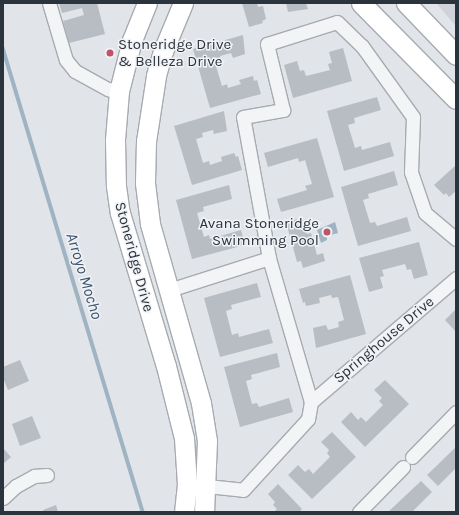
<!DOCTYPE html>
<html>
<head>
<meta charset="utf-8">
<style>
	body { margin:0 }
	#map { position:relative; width:459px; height:515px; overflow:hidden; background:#e1e4e8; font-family:Karla,sans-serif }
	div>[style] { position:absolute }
	.built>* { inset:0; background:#cfd3d9 }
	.water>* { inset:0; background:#a0b3c3 }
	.stream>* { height:3.5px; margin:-1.75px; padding:0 1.75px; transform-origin:1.75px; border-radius:1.75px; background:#a0b3c3 }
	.building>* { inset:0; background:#b8bdc4 }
	.roads { filter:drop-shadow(1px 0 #a7abb1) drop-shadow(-1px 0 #a7abb1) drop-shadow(0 1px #a7abb1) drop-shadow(0 -1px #a7abb1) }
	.minor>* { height:13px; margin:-6.5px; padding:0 6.5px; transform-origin:6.5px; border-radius:6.5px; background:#f3f4f6 }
	.secondary>* { height:19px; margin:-9.5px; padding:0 9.5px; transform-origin:9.5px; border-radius:9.5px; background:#fff }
	.dots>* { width:11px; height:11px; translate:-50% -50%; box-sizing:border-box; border:2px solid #f0f2f5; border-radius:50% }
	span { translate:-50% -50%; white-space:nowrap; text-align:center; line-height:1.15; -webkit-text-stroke:3px #f0f2f5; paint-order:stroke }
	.poi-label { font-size:15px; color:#2b333d }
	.left { translate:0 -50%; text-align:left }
	.right { translate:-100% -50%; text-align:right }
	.street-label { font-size:15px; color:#2b333d }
	.water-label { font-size:16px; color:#3a536c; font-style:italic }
	.frame { position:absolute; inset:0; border:4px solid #2b333d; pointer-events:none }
</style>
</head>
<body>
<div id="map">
	<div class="built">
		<div style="clip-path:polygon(436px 3px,456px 3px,456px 26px)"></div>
	</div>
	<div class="water">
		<div style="clip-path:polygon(335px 222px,338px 233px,327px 236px,327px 240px,321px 243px,317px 230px)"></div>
	</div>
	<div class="stream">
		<div style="left:3px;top:48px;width:485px;rotate:73.2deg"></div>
	</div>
	<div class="building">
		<div style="clip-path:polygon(59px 3px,97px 3px,105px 34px,69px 43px,63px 21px,84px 15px,82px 8px,62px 13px)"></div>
		<div style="clip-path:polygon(242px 3px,257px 3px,258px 7px,263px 6px,266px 19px,262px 21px,263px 23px,249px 27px)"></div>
		<div style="clip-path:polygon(286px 3px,306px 3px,308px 9px,288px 12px)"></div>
		<div style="clip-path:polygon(243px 35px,245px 54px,233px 58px,231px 53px,220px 56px,221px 61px,215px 63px,222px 86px,227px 84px,228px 88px,241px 84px,239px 80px,253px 76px,254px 81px,257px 80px,261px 94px,210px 108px,193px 49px)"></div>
		<div style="clip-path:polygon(343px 48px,352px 81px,293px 98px,284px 65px,297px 61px,300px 71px,304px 70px,306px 76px,330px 70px,328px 64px,332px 63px,329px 52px)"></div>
		<div style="clip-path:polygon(377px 97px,381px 110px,354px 118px,355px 123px,348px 125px,355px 148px,361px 146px,362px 150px,390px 142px,394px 156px,344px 171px,327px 111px)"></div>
		<div style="clip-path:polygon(224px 111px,227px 131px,214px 134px,213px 130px,202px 133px,203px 137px,196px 139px,203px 163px,209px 161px,210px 165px,222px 161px,221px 157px,234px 153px,236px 157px,238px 156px,242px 170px,192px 185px,174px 126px)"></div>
		<div style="clip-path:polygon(317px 138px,334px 197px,281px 212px,277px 199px,307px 190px,305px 186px,312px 184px,305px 160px,299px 162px,298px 158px,268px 167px,264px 153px)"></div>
		<div style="clip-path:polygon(456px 165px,456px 191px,449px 197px,446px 193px,444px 195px,434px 185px)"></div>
		<div style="clip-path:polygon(394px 171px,398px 185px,368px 194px,369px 198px,363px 200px,370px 223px,375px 222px,377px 226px,407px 217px,411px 231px,358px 246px,341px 187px)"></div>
		<div style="clip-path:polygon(229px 185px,232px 199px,203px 207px,204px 211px,197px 213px,204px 237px,209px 235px,210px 239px,241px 230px,245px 245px,192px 259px,176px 200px)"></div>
		<div style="clip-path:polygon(297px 219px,299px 227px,305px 225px,307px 234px,311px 233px,317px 255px,323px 253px,325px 261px,303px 268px,301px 261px,297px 262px,286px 222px)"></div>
		<div style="clip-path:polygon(419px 242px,428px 275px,414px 279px,411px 269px,407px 270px,405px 264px,382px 270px,384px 276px,380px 277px,383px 288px,369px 292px,359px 258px)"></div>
		<div style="clip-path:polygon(350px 275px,366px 334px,316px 348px,313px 328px,326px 325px,328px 330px,339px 327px,338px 322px,344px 320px,338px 297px,332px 298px,331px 295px,319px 298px,320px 303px,306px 306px,305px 302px,303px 303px,299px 289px)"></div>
		<div style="clip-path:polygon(257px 283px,261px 297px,231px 305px,232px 309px,226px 311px,232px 335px,238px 333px,239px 337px,269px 329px,273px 343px,220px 357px,204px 298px)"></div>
		<div style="clip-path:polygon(455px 310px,456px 311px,456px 332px,445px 320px)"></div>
		<div style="clip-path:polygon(277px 353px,280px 367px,251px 375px,252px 379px,246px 381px,252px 404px,257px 403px,259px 407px,289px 398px,293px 412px,240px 427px,224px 367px)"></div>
		<div style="clip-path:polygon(20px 360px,29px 381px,8px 390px,3px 378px,3px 367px)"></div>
		<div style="clip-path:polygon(385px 380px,409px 404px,365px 447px,341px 422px,351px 412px,358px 420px,361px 417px,366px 422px,383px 405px,379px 401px,382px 398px,374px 390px)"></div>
		<div style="clip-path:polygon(32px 416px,41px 438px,20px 446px,12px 424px)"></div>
		<div style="clip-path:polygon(332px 432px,356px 457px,312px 499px,288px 475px,298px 465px,305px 472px,309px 469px,313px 474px,330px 457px,327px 453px,329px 450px,321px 442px)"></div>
		<div style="clip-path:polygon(456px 447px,456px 468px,438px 486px,427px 475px)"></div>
		<div style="clip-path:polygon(3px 448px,11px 457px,3px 464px)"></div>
		<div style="clip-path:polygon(421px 481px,432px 492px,412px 512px,388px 512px)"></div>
		<div style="clip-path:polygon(278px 484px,302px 509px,299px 512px,274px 512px,277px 509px,273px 505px,275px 502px,268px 494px)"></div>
		<div style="clip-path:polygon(56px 505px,58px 512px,44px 512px,43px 510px)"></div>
	</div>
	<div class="roads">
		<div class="minor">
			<div style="left:49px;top:3px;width:59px;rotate:73.4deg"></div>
			<div style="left:66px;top:60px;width:14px;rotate:51deg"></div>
			<div style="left:75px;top:71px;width:38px;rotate:29deg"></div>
			<div style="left:108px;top:89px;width:11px;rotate:10deg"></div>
			<div style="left:169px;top:290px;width:105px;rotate:-17.7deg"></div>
			<div style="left:311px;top:402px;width:150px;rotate:-106.3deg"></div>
			<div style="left:269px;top:258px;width:143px;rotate:-100.4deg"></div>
			<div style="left:243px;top:117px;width:41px;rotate:-9.9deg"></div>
			<div style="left:283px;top:110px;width:68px;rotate:-103.6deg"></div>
			<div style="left:267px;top:44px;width:73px;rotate:-17.4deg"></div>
			<div style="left:337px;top:22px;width:35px;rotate:44deg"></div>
			<div style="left:362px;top:46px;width:87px;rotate:54.3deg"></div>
			<div style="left:413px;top:117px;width:55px;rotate:92.1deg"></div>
			<div style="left:411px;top:172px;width:43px;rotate:71.1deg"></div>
			<div style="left:425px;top:213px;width:40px;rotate:40deg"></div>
			<div style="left:412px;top:457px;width:63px;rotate:-45.6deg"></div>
			<div style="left:207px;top:486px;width:36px;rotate:6deg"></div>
			<div style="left:243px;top:490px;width:96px;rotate:-47.5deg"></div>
			<div style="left:308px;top:419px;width:17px;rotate:-80deg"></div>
			<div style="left:311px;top:402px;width:191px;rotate:-40.5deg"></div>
			<div style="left:3px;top:498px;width:18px;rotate:-43deg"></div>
			<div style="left:16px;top:486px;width:21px;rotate:-29deg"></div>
			<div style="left:34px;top:476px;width:13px;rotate:-4deg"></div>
			<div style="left:359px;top:512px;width:63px;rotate:-45.6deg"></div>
		</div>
		<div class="secondary">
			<div style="left:147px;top:3px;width:40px;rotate:112deg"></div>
			<div style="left:132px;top:40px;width:53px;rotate:104.3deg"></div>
			<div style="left:119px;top:91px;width:49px;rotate:94.7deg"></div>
			<div style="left:115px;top:140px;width:46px;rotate:88.8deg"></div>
			<div style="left:116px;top:186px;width:27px;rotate:82deg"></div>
			<div style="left:120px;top:213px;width:160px;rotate:73.3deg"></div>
			<div style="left:166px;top:366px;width:74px;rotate:76deg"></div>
			<div style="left:184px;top:438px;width:46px;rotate:86.3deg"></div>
			<div style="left:187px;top:484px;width:28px;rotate:96deg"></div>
			<div style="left:183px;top:3px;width:52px;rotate:112.6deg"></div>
			<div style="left:163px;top:51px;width:26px;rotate:106deg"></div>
			<div style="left:156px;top:76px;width:66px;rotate:98.7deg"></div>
			<div style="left:146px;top:141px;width:42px;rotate:91.4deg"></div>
			<div style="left:145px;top:183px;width:41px;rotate:83deg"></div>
			<div style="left:150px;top:224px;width:186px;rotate:74.1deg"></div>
			<div style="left:201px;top:403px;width:38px;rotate:81deg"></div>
			<div style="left:207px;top:441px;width:71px;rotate:92.4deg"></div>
			<div style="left:361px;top:3px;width:135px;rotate:45.3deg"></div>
			<div style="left:406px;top:3px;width:72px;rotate:46.1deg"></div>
		</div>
	</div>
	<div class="dots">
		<div style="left:110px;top:53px;background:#be546a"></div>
		<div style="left:327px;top:232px;background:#be546a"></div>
	</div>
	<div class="poi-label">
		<span class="left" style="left:118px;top:53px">Stoneridge Drive<br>&amp; Belleza Drive</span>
		<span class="right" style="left:319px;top:232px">Avana Stoneridge<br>Swimming Pool</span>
	</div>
	<div class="street-label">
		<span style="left:134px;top:257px;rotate:75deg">Stoneridge Drive</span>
		<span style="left:384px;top:340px;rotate:-40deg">Springhouse Drive</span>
	</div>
	<div class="water-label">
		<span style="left:84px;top:276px;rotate:73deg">Arroyo Mocho</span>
	</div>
	<div class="frame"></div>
</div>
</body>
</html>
